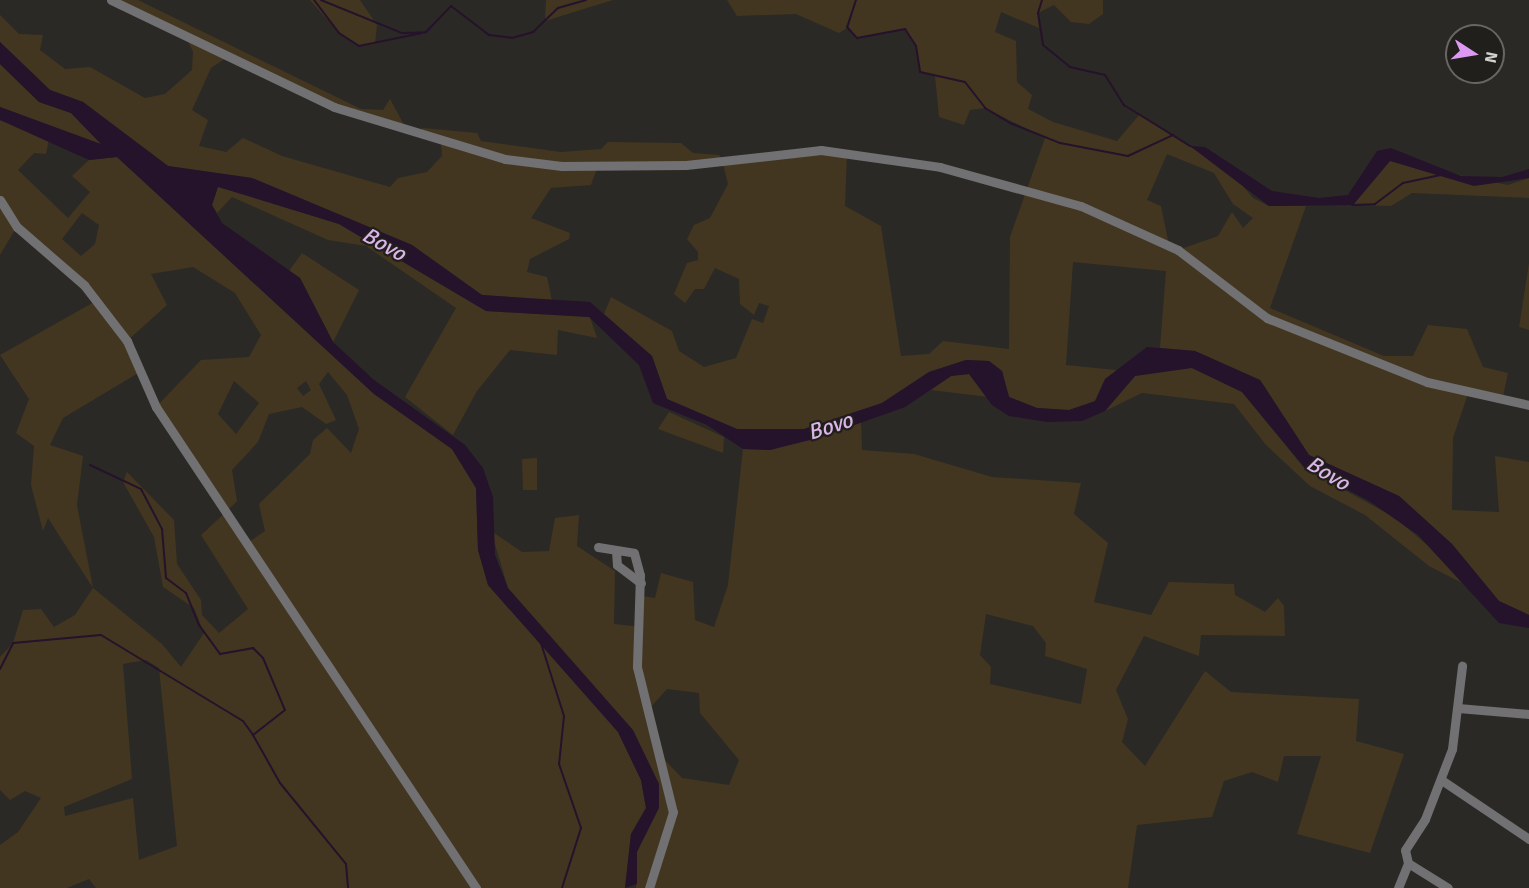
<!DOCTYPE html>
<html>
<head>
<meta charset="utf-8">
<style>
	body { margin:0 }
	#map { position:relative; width:1529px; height:888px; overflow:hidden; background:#2b2925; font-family:Signika,sans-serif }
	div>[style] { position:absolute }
	.green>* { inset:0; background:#423620 }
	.water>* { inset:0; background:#25122b }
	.stream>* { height:2px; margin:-1px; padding:0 1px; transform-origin:1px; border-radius:1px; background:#25122b }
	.minor>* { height:9px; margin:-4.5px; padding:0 4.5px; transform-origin:4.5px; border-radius:4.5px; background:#717072 }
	span { translate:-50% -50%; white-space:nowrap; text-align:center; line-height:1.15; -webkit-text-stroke:4.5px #211f1b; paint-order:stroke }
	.water-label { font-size:22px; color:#dbb4e9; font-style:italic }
	.north { position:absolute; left:1445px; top:24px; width:60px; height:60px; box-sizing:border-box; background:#211f1b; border:2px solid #686663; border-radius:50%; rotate:102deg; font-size:16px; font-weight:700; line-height:24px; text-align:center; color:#d3d1ce }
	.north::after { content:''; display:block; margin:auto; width:21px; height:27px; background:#dc99f4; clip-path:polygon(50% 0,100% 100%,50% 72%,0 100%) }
</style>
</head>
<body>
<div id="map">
	<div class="green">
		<div style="clip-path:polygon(evenodd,110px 0,138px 0,361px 109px,383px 110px,390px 99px,409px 134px,423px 128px,477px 133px,481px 141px,561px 152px,601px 149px,608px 142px,681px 143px,693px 153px,719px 155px,723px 160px,770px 152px,847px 154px,845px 206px,881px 226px,901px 356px,929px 354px,943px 341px,1009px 349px,1010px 237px,1045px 138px,985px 108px,970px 110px,964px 125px,939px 117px,935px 76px,920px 72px,916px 46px,905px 29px,857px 38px,847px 28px,839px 33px,796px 14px,737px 16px,727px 0,1103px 0,1103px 14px,1089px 24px,1071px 22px,1054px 5px,1038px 13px,1039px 28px,1001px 12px,995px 32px,1016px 41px,1017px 82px,1032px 95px,1028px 109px,1053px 122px,1117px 141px,1140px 114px,1234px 175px,1253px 198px,1269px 206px,1306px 206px,1270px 308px,1384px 356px,1413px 356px,1428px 325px,1467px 329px,1483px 367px,1508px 373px,1502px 401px,1468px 394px,1453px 438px,1452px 510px,1499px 512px,1495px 456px,1529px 462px,1529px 615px,1499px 601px,1452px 544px,1399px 496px,1309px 455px,1260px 380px,1195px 351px,1160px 348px,1166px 271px,1073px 262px,1066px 365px,1116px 370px,1095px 402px,1069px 410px,1037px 408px,1009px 397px,1002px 371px,989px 361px,966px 360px,929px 372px,882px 403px,804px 429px,737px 429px,667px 399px,652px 356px,604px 314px,611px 297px,672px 331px,679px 351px,704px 367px,736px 358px,752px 319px,763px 323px,769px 306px,759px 303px,754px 315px,740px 304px,739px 279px,715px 268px,704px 289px,695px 289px,685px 303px,674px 294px,687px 263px,698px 260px,698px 252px,687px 239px,694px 225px,710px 218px,728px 184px,722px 160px,686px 165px,599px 163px,591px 185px,551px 188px,531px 218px,570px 233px,569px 239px,530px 259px,527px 272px,547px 277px,552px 301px,482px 295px,412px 245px,252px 178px,168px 166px,83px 102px,50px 90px,0 42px,0 15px,19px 34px,43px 35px,40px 50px,65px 69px,90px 67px,145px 98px,165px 94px,192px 70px,193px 52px,185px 35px,110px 0,229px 56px,334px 107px,441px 143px,442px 156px,427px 172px,398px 178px,390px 187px,282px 156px,243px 138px,226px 152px,199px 146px,208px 120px,192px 110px,211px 68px,229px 56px,110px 0,1167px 154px,1214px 173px,1233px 204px,1253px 218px,1243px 228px,1232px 212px,1218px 236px,1178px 250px,1169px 245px,1161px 206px,1147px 200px,1167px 154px)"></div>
		<div style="clip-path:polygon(310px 0,360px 0,377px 25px,375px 44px,359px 46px,339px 33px)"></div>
		<div style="clip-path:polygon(546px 0,613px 0,545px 21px)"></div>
		<div style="clip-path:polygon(0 64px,39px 102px,71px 113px,102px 145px,0 107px)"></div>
		<div style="clip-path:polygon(evenodd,0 120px,49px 139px,46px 154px,34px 153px,18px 170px,68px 218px,90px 192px,72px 176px,89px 160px,117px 157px,374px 394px,452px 449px,476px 488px,478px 550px,488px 585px,618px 732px,641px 780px,646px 808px,631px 834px,625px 888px,96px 888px,89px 879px,67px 888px,0 888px,0 845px,18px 832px,41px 798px,25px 791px,10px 800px,0 790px,0 657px,13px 643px,23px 610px,41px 609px,54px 627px,75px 615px,93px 588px,48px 518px,43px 531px,31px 485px,34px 446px,16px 433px,29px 399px,0 355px,96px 301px,16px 228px,0 255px,0 120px,82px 213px,99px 225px,95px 244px,81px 256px,62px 239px,82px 213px,0 120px,193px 267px,235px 293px,261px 335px,249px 357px,201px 360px,156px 407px,227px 511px,201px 535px,248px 609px,219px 633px,202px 615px,201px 600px,177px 564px,174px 520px,127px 472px,123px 482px,154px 537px,163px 587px,194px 608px,204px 633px,181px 667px,162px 644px,93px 588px,77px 505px,83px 456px,50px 445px,63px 418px,140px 372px,127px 341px,167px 305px,151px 274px,193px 267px,0 120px,328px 372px,347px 395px,359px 429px,351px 453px,327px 428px,313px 440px,310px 454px,259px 504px,265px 531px,249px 542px,227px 511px,237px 501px,232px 470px,258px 442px,269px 414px,302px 407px,326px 424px,336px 420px,319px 384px,328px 372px,0 120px,234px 381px,259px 403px,236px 434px,218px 414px,234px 381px,0 120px,306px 381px,311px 390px,303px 396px,297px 388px,306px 381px,0 120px,146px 660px,159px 668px,177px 846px,139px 860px,133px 798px,65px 816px,64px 807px,132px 779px,123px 664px,146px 660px)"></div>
		<div style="clip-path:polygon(1390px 161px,1508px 185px,1529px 178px,1529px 198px,1412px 193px,1391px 206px,1353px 205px)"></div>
		<div style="clip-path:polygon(218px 186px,339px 224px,486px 311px,590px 317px,597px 338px,558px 330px,557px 355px,510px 350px,477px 391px,453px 435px,405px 397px,456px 308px,366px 246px,328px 240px,232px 197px,217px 213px,212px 205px)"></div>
		<div style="clip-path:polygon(302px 253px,359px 290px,333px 342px,300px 278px,289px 271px)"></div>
		<div style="clip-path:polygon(1529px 263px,1529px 330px,1519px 327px)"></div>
		<div style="clip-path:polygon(1169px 368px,1192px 368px,1242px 392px,1304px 468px,1394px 517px,1439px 555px,1462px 583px,1429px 566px,1365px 515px,1310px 486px,1266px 445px,1234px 404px,1142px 393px,1105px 411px,1135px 376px)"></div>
		<div style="clip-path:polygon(969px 374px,988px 397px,931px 390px,951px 376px)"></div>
		<div style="clip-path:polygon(669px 412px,724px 437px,723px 453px,658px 429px)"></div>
		<div style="clip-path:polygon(evenodd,861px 421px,862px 450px,914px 454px,992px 477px,1081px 483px,1074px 514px,1108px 543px,1094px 602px,1151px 615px,1169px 582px,1234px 584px,1235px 595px,1265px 612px,1278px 598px,1284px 606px,1285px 636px,1201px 635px,1199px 656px,1144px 636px,1116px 690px,1128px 719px,1122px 742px,1145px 766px,1205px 671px,1231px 692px,1359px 699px,1356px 741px,1404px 754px,1370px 853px,1297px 834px,1321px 756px,1284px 756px,1278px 782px,1252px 772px,1224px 781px,1212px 817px,1137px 825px,1128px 888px,636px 888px,637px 852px,659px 784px,508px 588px,491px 531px,522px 552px,549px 551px,555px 518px,579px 515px,577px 546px,615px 571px,614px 624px,642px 627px,642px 596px,655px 598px,661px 573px,693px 582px,695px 620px,714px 627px,728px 585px,743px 449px,770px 450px,861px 421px,986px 614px,1033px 626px,1046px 643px,1045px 656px,1087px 669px,1081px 704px,990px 684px,991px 667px,980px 655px,986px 614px,861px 421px,667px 689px,699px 693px,700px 713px,739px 760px,729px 785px,682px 778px,664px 759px,649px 709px,667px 689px)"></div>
		<div style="clip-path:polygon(537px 458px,537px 490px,523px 490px,522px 459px)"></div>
	</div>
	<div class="water">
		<div style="clip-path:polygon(0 42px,50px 90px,83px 102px,168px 166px,252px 178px,412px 245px,482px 295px,590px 302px,652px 356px,667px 399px,737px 429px,804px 429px,882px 403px,929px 372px,966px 360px,989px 361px,1002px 371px,1009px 397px,1037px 408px,1069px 410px,1095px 401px,1105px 379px,1147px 347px,1195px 351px,1260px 380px,1309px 455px,1399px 496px,1452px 544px,1499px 601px,1529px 615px,1529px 628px,1499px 623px,1418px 535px,1369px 501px,1305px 468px,1242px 392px,1192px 368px,1135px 376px,1105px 411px,1082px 421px,1047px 422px,1009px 416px,992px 405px,969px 374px,951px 376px,905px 407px,818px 438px,770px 450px,743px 449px,707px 425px,653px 403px,639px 365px,589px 317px,486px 311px,339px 224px,218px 187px,212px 205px,222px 223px,300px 278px,333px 342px,374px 380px,465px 445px,483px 468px,493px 497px,495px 555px,508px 588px,633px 730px,659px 784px,659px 808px,637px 852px,637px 884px,625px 888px,631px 834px,646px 808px,641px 780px,618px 732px,488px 585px,478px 550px,476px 488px,452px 449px,374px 394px,117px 157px,89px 160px,0 120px,0 107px,101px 144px,71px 113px,39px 102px,0 64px)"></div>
		<div style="clip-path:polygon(1190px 146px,1205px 147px,1272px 191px,1319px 198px,1348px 195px,1377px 151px,1391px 148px,1461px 176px,1502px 177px,1529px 169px,1529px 178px,1474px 186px,1390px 161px,1353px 205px,1269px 206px)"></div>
	</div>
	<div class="stream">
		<div style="left:314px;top:0;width:41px;rotate:52.9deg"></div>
		<div style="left:339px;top:33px;width:24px;rotate:33deg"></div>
		<div style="left:359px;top:46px;width:64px;rotate:-11.7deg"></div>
		<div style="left:321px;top:0;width:87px;rotate:22.2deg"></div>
		<div style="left:402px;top:33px;width:24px;rotate:-2deg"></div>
		<div style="left:426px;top:32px;width:36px;rotate:-46deg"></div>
		<div style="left:451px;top:6px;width:48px;rotate:37.3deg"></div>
		<div style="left:489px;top:35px;width:23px;rotate:7deg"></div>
		<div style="left:512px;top:38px;width:22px;rotate:-16deg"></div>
		<div style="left:533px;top:32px;width:35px;rotate:-44deg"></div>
		<div style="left:558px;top:8px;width:29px;rotate:-16deg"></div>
		<div style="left:856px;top:0;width:28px;rotate:108deg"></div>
		<div style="left:847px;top:27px;width:15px;rotate:48deg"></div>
		<div style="left:857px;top:38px;width:49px;rotate:-10.6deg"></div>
		<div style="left:905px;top:29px;width:20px;rotate:57deg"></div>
		<div style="left:916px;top:46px;width:26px;rotate:81deg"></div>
		<div style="left:920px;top:72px;width:46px;rotate:12.5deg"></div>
		<div style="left:965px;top:82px;width:33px;rotate:52deg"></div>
		<div style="left:985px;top:108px;width:29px;rotate:31deg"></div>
		<div style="left:1010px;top:123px;width:54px;rotate:21.8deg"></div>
		<div style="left:1060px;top:143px;width:69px;rotate:10.8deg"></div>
		<div style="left:1128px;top:156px;width:50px;rotate:-25deg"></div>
		<div style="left:1042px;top:0;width:14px;rotate:107deg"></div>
		<div style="left:1038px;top:13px;width:32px;rotate:81deg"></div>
		<div style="left:1043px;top:45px;width:35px;rotate:39deg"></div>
		<div style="left:1070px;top:67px;width:36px;rotate:13deg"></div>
		<div style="left:1105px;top:75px;width:36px;rotate:58deg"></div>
		<div style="left:1124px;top:105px;width:78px;rotate:31.8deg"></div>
		<div style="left:1352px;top:205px;width:23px;rotate:-2deg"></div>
		<div style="left:1375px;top:204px;width:35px;rotate:-37deg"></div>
		<div style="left:1403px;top:183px;width:43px;rotate:-12.1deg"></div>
		<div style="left:90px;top:465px;width:56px;rotate:25.2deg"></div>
		<div style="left:141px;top:489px;width:45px;rotate:62.3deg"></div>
		<div style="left:162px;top:529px;width:49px;rotate:85.3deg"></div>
		<div style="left:166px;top:578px;width:25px;rotate:37deg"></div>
		<div style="left:186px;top:593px;width:35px;rotate:68deg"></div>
		<div style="left:199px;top:625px;width:36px;rotate:54deg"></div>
		<div style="left:220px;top:654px;width:34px;rotate:-10deg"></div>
		<div style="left:253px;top:648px;width:14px;rotate:45deg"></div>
		<div style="left:263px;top:658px;width:56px;rotate:67.1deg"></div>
		<div style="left:285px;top:710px;width:41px;rotate:142deg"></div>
		<div style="left:253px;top:735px;width:55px;rotate:60.6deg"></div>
		<div style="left:280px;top:783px;width:104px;rotate:50.8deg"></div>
		<div style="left:346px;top:864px;width:24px;rotate:85deg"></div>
		<div style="left:540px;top:640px;width:80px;rotate:72.5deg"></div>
		<div style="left:564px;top:716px;width:48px;rotate:95.9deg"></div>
		<div style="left:559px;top:764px;width:68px;rotate:71deg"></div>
		<div style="left:581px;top:828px;width:63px;rotate:107.6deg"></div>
		<div style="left:0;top:669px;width:29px;rotate:-63deg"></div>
		<div style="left:13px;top:643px;width:88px;rotate:-5.2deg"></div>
		<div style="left:101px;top:635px;width:166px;rotate:31.2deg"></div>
		<div style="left:243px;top:721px;width:17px;rotate:54deg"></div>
	</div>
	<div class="minor">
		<div style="left:111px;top:0;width:247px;rotate:25.6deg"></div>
		<div style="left:334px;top:107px;width:179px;rotate:16.9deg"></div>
		<div style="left:505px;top:159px;width:57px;rotate:7deg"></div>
		<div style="left:562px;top:166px;width:124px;rotate:-0.5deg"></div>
		<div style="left:686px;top:165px;width:136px;rotate:-6.3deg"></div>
		<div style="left:821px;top:150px;width:120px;rotate:8.1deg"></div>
		<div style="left:940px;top:167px;width:146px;rotate:15.5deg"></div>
		<div style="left:1081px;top:206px;width:107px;rotate:24.4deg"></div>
		<div style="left:1178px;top:250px;width:112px;rotate:37.4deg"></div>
		<div style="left:1267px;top:318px;width:172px;rotate:21.8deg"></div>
		<div style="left:1427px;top:382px;width:105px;rotate:12.7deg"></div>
		<div style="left:0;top:200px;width:32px;rotate:58deg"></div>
		<div style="left:17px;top:227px;width:89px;rotate:40.9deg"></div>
		<div style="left:84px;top:285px;width:71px;rotate:52.5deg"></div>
		<div style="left:127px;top:341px;width:72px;rotate:66.3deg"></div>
		<div style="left:156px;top:407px;width:578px;rotate:56.36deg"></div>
		<div style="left:598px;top:547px;width:36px;rotate:9deg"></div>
		<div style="left:634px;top:553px;width:23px;rotate:75deg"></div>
		<div style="left:640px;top:575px;width:92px;rotate:91.9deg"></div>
		<div style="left:637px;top:667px;width:149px;rotate:76.1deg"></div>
		<div style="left:673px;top:812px;width:80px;rotate:107.5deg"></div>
		<div style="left:616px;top:551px;width:14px;rotate:86deg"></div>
		<div style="left:617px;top:565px;width:30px;rotate:37deg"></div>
		<div style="left:1458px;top:708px;width:71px;rotate:4.8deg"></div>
		<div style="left:1443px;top:781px;width:104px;rotate:34deg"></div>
		<div style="left:1408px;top:863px;width:47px;rotate:32deg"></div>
		<div style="left:1398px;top:888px;width:27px;rotate:-68deg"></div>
		<div style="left:1408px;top:863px;width:13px;rotate:-103deg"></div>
		<div style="left:1405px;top:850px;width:37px;rotate:-57deg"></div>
		<div style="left:1425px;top:819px;width:75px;rotate:-68.9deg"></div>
		<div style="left:1452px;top:749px;width:84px;rotate:-83.1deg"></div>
	</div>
	<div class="water-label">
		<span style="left:384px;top:244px;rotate:29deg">Bovo</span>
		<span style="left:830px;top:426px;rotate:-18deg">Bovo</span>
		<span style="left:1328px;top:473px;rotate:31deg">Bovo</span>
	</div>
	<div class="north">N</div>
</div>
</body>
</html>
